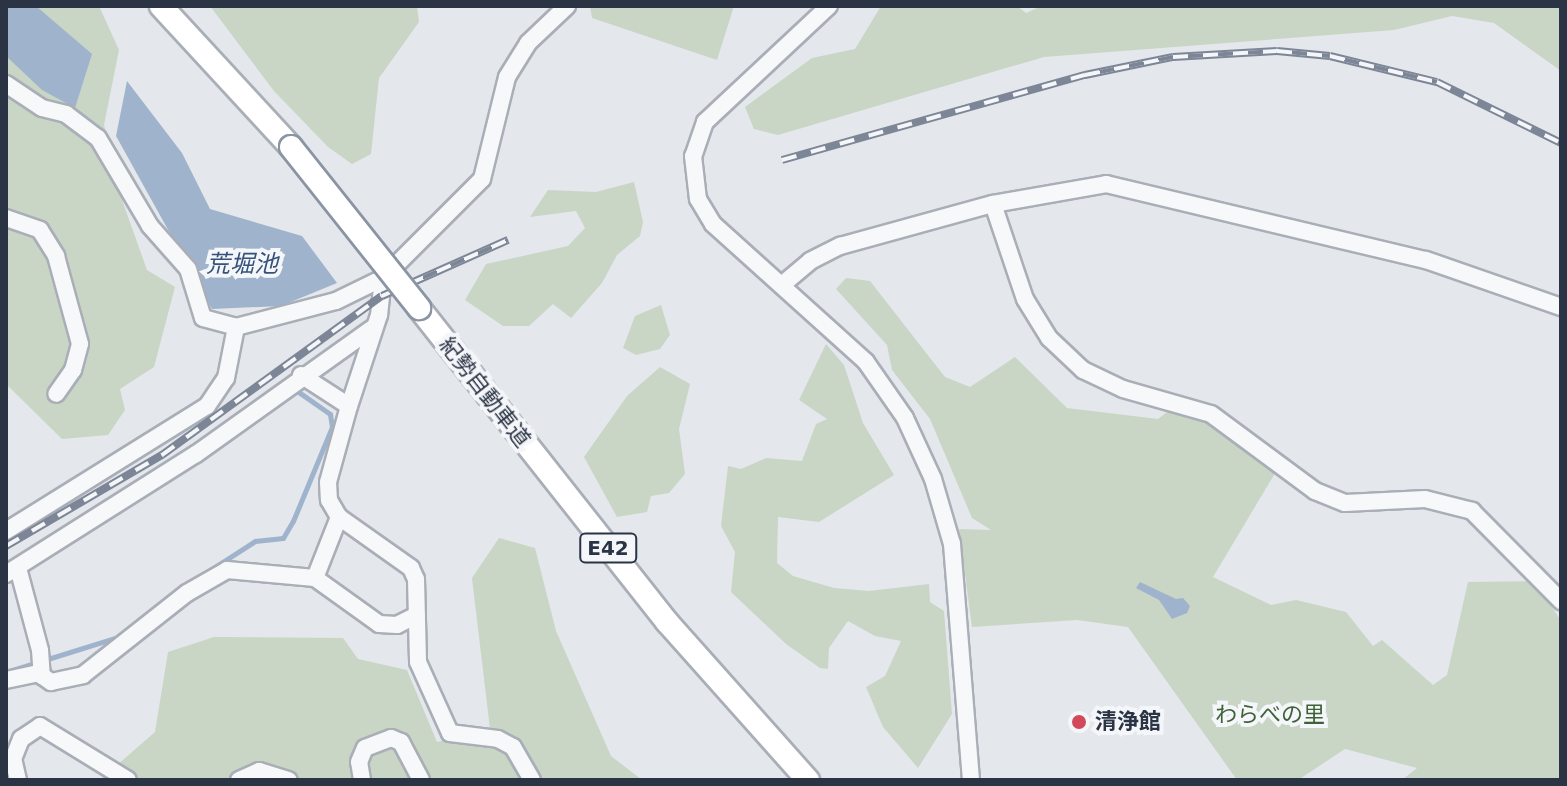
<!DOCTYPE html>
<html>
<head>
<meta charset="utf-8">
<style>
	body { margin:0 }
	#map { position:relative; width:1567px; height:786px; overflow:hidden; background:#e4e7ec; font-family:"DejaVu Sans","Noto Sans JP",sans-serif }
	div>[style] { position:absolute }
	.green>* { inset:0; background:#c9d6c5 }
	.water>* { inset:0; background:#9fb4cc }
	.stream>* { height:5px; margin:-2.5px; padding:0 2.5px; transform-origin:2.5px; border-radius:2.5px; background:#9fb4cc }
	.roads { filter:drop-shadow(2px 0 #a9aeb7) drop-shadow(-2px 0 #a9aeb7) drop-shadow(0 2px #a9aeb7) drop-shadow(0 -2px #a9aeb7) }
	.minor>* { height:16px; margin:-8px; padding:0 8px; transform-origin:8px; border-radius:8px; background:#f7f8fa }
	.highway>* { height:22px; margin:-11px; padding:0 11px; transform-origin:11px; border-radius:11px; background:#fff }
	.rail>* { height:8px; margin-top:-4px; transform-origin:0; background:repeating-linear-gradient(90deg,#f4f6f9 0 15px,#7d8696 0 30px); box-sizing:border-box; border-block:2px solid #7d8696 }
	.bridges { filter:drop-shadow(2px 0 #8b94a3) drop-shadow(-2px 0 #8b94a3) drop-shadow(0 2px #8b94a3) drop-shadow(0 -2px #8b94a3) }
	.highway-bridge>* { height:22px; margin:-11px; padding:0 11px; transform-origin:11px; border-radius:11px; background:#fff }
	.dots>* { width:22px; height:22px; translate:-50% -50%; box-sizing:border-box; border:4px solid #f4f6f9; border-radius:50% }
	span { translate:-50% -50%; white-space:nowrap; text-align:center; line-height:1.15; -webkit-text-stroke:8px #f4f6f9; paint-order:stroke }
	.shield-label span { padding:2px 6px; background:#f4f6f9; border:2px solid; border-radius:6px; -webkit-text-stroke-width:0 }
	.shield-label { font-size:20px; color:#2b3445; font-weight:700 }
	.street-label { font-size:22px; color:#2b3445 }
	.park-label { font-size:22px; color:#3f6138 }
	.poi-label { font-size:22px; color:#2b3445; font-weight:700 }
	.left { translate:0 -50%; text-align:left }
	.water-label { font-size:24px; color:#34527a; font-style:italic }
	.frame { position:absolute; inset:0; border:8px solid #2b3445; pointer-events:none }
</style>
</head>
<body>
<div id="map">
	<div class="green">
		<div style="clip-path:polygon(6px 6px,99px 6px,119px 50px,104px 125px,121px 197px,147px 270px,175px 287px,154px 367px,120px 389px,125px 410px,108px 435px,62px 439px,6px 384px)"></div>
		<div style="clip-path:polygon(210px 6px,417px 6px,419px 22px,379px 78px,371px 154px,352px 164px,328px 147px,274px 91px)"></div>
		<div style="clip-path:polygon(590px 6px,734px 6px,717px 60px,592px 18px)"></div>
		<div style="clip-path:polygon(881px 6px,1017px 6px,1026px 13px,1042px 6px,1561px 6px,1561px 71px,1494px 23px,1452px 16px,1394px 30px,1044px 57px,778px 135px,754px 129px,745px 107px,812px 58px,855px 49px)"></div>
		<div style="clip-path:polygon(634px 182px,643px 222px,640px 236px,617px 255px,602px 283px,571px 318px,553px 304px,529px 326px,503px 326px,465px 300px,486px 264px,568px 246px,585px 228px,576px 211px,530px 217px,548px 190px,596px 192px)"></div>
		<div style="clip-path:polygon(846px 278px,870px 281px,945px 377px,970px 387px,1015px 357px,1067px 408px,1158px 419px,1171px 409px,1206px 422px,1277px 470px,1213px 577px,1271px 605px,1296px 600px,1346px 612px,1373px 646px,1382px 640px,1433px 685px,1447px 675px,1468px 582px,1535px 581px,1561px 621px,1561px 780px,1402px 780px,1417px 768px,1345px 749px,1298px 780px,1237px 780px,1128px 627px,1077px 620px,972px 627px,959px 529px,991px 530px,972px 518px,930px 419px,892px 370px,887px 345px,836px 289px)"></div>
		<div style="clip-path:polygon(661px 305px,670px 335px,660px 349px,636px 355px,623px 348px,635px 316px)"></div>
		<div style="clip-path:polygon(826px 344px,844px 365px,863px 423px,894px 475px,819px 522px,778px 517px,777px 563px,793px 576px,834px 588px,869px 591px,929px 584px,930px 602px,944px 611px,952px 714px,918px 768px,883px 727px,866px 687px,885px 676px,901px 641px,875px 636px,848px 621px,829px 648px,828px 669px,820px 668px,786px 644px,731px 592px,735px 552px,721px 526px,728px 466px,741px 469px,766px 458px,802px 461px,816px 424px,827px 419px,799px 400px)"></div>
		<div style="clip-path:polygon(660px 367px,690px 384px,679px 429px,685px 474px,669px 493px,651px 496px,647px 512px,617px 517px,584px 457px,627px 396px)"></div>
		<div style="clip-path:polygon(499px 538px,535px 548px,556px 631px,611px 756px,642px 780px,100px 780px,155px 732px,168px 652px,214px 637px,343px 638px,358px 659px,407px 670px,437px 742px,490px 729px,472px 578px)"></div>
	</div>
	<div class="water">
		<div style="clip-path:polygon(6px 6px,36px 6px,92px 54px,75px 108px,42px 90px,6px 56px)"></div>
		<div style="clip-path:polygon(127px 81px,182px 153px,210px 209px,302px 236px,337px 283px,281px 306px,212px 309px,116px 136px)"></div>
		<div style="clip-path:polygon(1140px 582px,1176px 599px,1183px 598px,1190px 606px,1187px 613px,1172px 619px,1159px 600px,1136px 588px)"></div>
	</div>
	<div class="stream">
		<div style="left:193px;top:581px;width:74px;rotate:-32.8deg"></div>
		<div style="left:255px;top:541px;width:28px;rotate:-6deg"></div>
		<div style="left:283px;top:538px;width:20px;rotate:-60deg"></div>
		<div style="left:293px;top:521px;width:102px;rotate:-67.5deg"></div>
		<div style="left:332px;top:427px;width:13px;rotate:-99deg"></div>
		<div style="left:330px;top:414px;width:39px;rotate:-145deg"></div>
		<div style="left:6px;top:672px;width:117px;rotate:-17.4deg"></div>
	</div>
	<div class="roads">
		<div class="minor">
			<div style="left:829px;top:6px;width:170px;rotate:136.9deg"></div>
			<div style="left:705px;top:122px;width:36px;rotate:109deg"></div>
			<div style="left:693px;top:156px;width:43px;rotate:83.4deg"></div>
			<div style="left:698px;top:199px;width:29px;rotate:59deg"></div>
			<div style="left:713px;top:224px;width:206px;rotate:42deg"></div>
			<div style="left:866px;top:362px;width:68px;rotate:55.1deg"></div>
			<div style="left:905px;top:418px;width:67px;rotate:65.3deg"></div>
			<div style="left:933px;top:479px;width:68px;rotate:73.7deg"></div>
			<div style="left:952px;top:544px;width:237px;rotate:85.4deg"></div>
			<div style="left:6px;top:84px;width:43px;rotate:33.7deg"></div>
			<div style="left:42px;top:108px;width:25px;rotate:14deg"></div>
			<div style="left:66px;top:114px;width:40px;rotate:37deg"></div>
			<div style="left:98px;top:138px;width:102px;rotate:59.4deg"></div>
			<div style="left:150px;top:226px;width:57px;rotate:48.5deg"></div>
			<div style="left:188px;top:269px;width:51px;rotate:73deg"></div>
			<div style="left:203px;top:318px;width:34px;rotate:15deg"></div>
			<div style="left:236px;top:327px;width:103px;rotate:-14.6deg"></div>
			<div style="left:336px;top:301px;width:52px;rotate:-26.1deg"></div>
			<div style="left:383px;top:278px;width:140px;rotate:-45deg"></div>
			<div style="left:482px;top:179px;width:105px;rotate:-76.2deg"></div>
			<div style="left:507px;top:77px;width:40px;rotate:-58deg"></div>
			<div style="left:528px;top:43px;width:54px;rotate:-43.5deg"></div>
			<div style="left:993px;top:204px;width:100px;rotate:71.4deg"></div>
			<div style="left:1025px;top:299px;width:46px;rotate:58.4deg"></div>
			<div style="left:1049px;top:338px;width:47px;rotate:43.3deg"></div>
			<div style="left:1083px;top:370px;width:44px;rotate:25.4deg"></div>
			<div style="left:1123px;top:389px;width:91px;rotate:15.9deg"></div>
			<div style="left:1211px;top:414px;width:129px;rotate:36.5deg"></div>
			<div style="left:1315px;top:491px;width:32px;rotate:22deg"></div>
			<div style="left:1345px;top:503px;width:80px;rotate:-2.9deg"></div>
			<div style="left:1425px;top:499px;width:49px;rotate:14.3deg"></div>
			<div style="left:1472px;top:511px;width:127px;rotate:45.3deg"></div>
			<div style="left:6px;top:218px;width:36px;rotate:19deg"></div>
			<div style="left:40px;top:230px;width:31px;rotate:58deg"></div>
			<div style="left:56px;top:256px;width:91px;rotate:74.7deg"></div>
			<div style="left:80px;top:344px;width:27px;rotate:105deg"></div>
			<div style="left:73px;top:370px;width:29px;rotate:125deg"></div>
			<div style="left:383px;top:278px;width:37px;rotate:96deg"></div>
			<div style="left:379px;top:315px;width:96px;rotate:108.2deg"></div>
			<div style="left:349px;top:406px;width:79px;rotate:105.4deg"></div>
			<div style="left:328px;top:482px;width:18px;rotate:87deg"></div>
			<div style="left:329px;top:500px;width:20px;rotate:60deg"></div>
			<div style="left:339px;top:517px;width:88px;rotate:35.3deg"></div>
			<div style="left:411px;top:568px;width:12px;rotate:66deg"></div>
			<div style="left:416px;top:579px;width:83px;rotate:88.6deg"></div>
			<div style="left:418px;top:662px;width:78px;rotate:65.7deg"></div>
			<div style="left:450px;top:733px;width:48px;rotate:7.1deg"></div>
			<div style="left:498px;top:739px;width:17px;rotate:28deg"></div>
			<div style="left:513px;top:747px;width:38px;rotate:60deg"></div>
			<div style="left:783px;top:284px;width:35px;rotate:-40deg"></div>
			<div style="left:810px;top:261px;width:34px;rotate:-27deg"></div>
			<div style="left:840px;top:246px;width:159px;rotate:-15.4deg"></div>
			<div style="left:993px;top:204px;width:115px;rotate:-10deg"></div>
			<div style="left:1106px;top:184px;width:329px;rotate:13.4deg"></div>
			<div style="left:1426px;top:260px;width:143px;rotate:19.2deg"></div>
			<div style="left:301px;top:375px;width:57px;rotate:32.9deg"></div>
			<div style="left:6px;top:531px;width:237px;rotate:-31.9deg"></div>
			<div style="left:207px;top:406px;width:34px;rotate:-56deg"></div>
			<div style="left:226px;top:378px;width:52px;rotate:-78.9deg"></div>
			<div style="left:18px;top:568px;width:85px;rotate:75deg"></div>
			<div style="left:40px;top:650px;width:26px;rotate:86deg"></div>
			<div style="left:6px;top:574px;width:225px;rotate:-32.3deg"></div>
			<div style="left:196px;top:454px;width:215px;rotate:-35.5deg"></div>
			<div style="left:315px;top:578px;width:66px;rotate:-68.5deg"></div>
			<div style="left:6px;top:680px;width:33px;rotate:-12deg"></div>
			<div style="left:38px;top:673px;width:16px;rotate:35deg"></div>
			<div style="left:51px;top:682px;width:33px;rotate:-12deg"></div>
			<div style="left:83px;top:675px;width:132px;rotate:-38.3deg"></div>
			<div style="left:187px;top:593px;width:46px;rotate:-29.9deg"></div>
			<div style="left:227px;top:570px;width:88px;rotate:5.2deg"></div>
			<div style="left:315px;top:578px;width:79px;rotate:35.7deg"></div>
			<div style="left:379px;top:624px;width:18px;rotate:3deg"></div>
			<div style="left:397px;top:625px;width:22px;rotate:-27deg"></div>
			<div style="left:18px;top:780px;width:22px;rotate:-103deg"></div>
			<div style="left:13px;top:759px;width:22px;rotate:-68deg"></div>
			<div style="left:21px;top:739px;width:23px;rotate:-34deg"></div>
			<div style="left:40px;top:726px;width:103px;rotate:31.5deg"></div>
			<div style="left:239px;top:780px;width:22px;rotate:-24deg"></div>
			<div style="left:259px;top:771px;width:31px;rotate:17deg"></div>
			<div style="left:362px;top:780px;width:18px;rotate:-99deg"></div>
			<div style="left:359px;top:762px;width:15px;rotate:-67deg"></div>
			<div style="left:365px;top:748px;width:28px;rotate:-21deg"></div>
			<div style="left:391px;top:738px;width:11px;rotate:22deg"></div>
			<div style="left:401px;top:742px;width:43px;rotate:62.2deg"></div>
		</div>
		<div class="highway">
			<div style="left:161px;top:6px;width:192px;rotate:47.3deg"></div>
			<div style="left:419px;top:308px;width:400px;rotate:51.7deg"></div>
			<div style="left:667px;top:622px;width:212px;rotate:48.3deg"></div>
		</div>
	</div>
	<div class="rail">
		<div style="left:782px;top:160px;width:315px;rotate:-15.7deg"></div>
		<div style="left:1085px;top:75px;width:90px;rotate:-11.6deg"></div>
		<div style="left:1173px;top:57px;width:104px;rotate:-3.3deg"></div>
		<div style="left:1277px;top:51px;width:53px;rotate:5.4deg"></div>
		<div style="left:1330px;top:56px;width:110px;rotate:13.7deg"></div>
		<div style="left:1437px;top:82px;width:138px;rotate:26.2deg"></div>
		<div style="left:6px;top:546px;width:181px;rotate:-30.3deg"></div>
		<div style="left:162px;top:455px;width:271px;rotate:-35.9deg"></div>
		<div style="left:382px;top:296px;width:138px;rotate:-24deg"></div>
	</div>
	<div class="bridges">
		<div class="highway-bridge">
			<div style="left:291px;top:147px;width:206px;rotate:51.5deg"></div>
		</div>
	</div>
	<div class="dots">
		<div style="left:1079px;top:722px;background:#d1495b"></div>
	</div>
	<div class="shield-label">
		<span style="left:608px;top:548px">E42</span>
	</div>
	<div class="street-label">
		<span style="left:485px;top:392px;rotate:52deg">紀勢自動車道</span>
	</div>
	<div class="park-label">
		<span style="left:1270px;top:715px">わらべの里</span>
	</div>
	<div class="poi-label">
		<span class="left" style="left:1095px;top:722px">清浄館</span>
	</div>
	<div class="water-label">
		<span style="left:242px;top:265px">荒堀池</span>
	</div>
	<div class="frame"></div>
</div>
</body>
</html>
